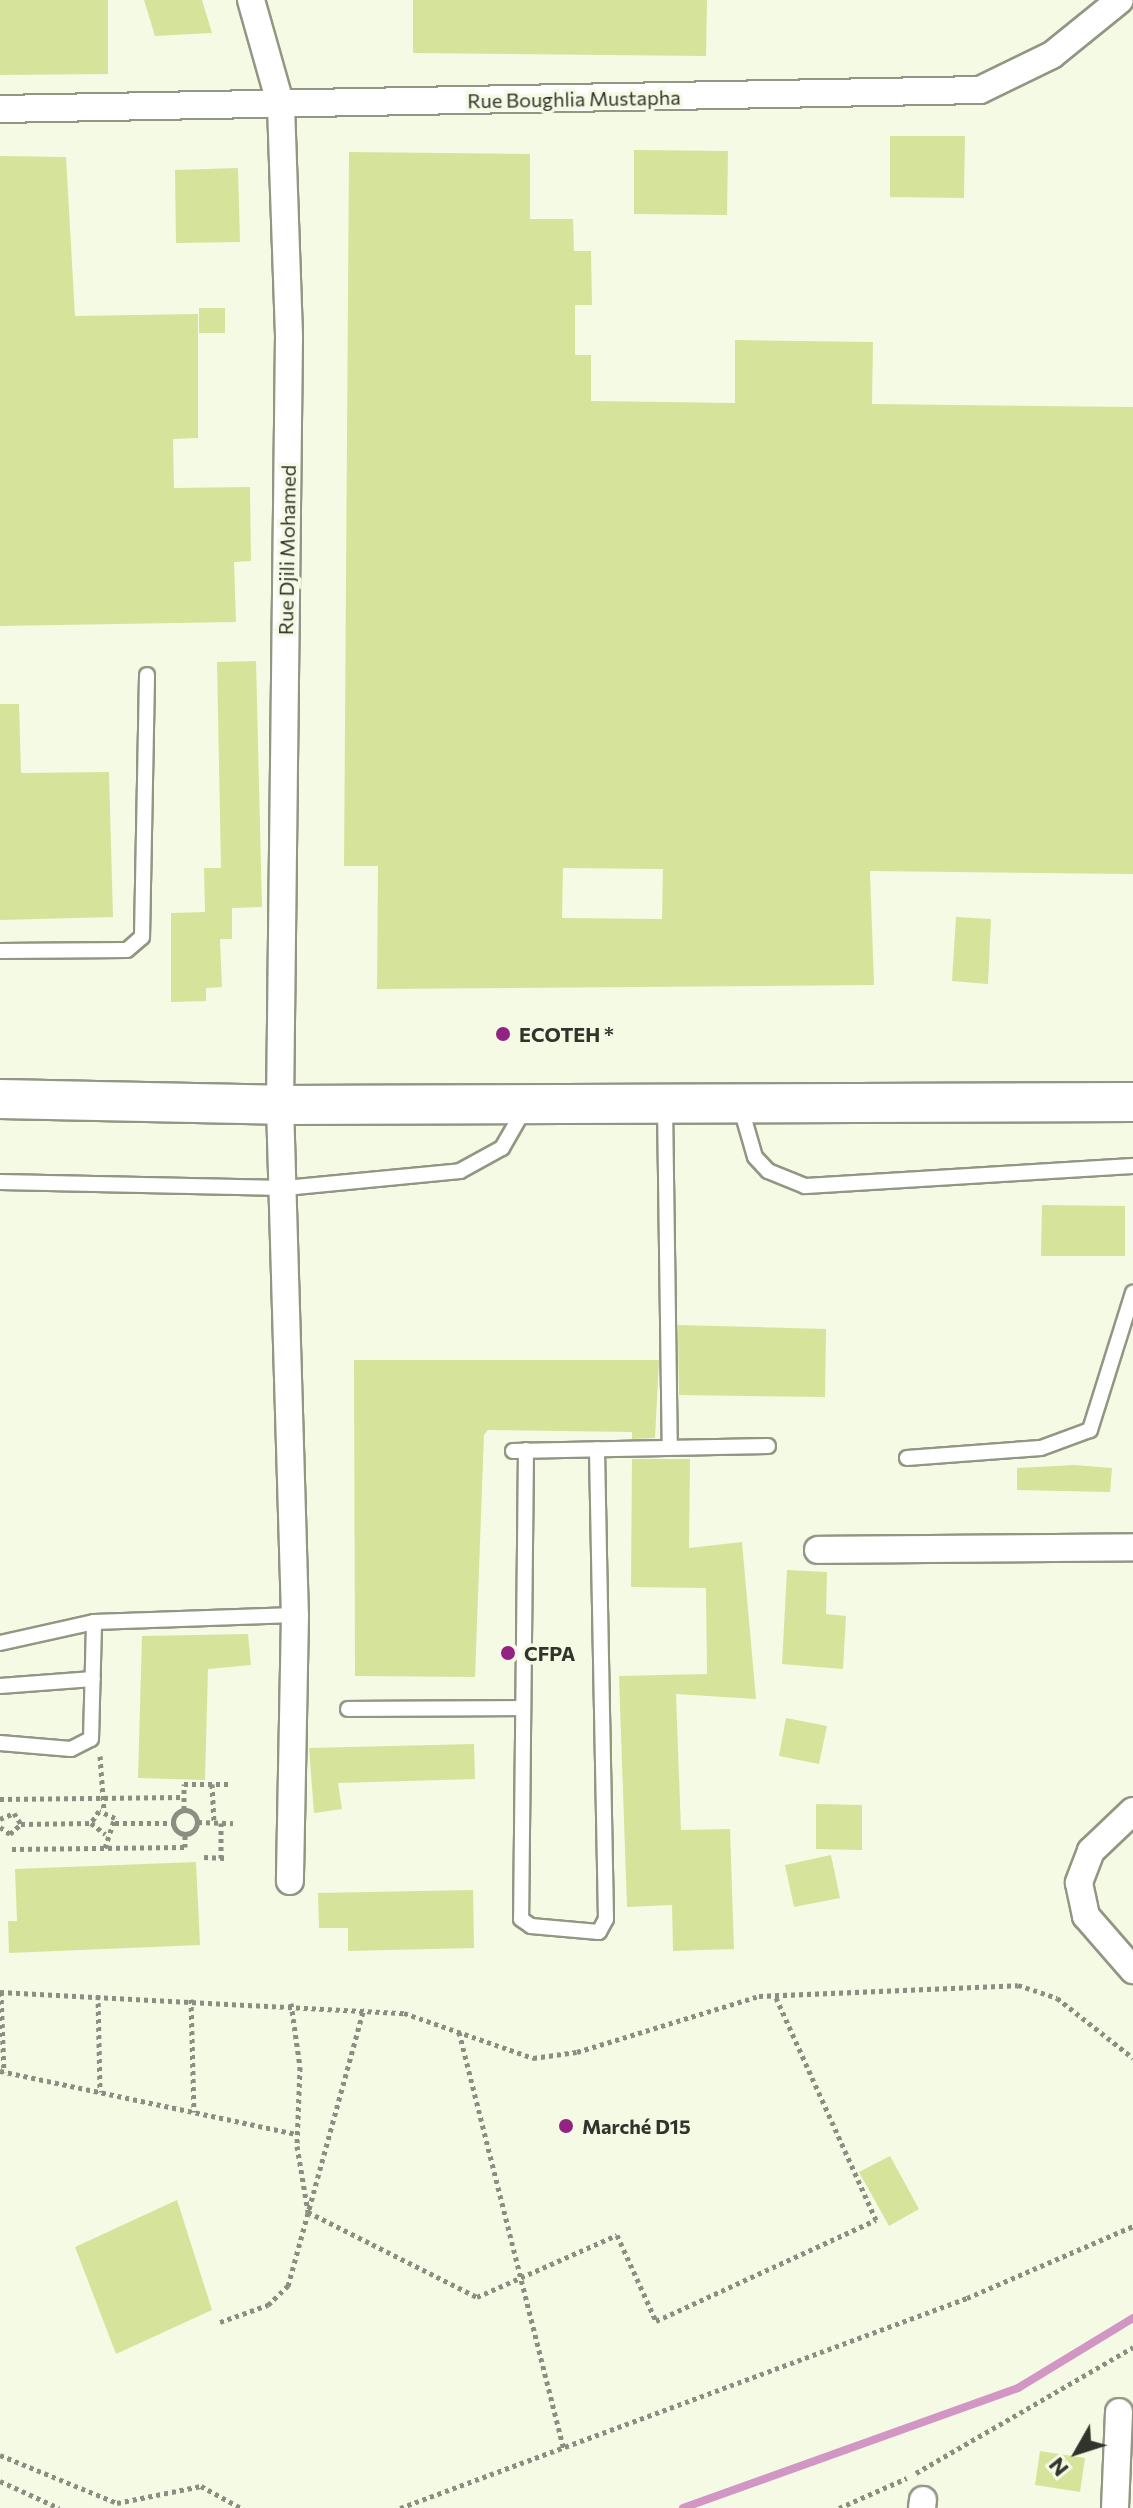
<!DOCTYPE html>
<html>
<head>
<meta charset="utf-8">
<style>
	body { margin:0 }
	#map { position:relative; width:1133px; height:2508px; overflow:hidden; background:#f5fae5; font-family:Commissioner,sans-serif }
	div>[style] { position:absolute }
	.stream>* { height:8px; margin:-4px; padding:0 4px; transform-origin:4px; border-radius:4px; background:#d296c5 }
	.building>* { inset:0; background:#d6e39b }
	.path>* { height:5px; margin-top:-2.5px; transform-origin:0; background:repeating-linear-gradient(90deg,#8b8e80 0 4px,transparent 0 8px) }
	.path>.ring { margin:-2.5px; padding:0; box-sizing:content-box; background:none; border:5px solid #8b8e80; border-radius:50% }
	.roads { filter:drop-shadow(2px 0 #929683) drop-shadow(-2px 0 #929683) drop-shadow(0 2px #929683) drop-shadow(0 -2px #929683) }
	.service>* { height:14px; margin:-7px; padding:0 7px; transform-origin:7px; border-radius:7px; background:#fff }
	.minor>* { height:26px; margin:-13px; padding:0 13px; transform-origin:13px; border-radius:13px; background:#fff }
	.secondary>* { height:38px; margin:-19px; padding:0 19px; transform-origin:19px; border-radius:19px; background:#fff }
	.dots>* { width:22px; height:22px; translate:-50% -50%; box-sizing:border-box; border:4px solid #f5fae5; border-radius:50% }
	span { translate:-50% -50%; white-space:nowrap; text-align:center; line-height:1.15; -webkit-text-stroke:7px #f5fae5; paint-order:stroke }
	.street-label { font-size:20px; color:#32342c }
	.poi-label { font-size:20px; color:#32342c; font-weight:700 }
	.left { translate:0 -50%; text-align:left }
	.north { position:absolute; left:1037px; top:2412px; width:80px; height:80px; -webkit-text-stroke:6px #f5fae5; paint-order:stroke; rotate:231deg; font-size:22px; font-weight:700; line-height:32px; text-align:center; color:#32342c }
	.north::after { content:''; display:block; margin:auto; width:28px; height:36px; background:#32342c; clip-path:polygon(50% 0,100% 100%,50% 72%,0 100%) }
</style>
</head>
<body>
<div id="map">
	<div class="stream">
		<div style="left:683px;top:2508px;width:356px;rotate:-19.7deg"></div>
		<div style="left:1018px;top:2388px;width:135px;rotate:-31.3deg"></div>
	</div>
	<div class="building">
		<div style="clip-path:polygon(0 0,108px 0,108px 74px,0 75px)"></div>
		<div style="clip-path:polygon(144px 0,202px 0,212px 33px,155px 36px)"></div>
		<div style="clip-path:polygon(413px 0,707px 0,706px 56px,413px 53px)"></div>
		<div style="clip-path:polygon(890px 136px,965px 136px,964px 198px,890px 197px)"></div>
		<div style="clip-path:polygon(634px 150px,728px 151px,727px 215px,634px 214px)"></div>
		<div style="clip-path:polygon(evenodd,349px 152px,530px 154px,530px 219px,573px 219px,574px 251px,591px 251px,592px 305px,575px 305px,575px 355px,591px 355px,591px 401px,735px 403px,735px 340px,873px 342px,872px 404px,1133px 407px,1133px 874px,870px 871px,874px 985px,377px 989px,378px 866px,344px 866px,349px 152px,563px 868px,663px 869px,662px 919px,562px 918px,563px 868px)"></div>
		<div style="clip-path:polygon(0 156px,66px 157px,75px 316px,198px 314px,198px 438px,173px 439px,174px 488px,250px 487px,251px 561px,234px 562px,236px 622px,0 626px)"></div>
		<div style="clip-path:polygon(238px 168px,240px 242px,176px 243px,175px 170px)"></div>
		<div style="clip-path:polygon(199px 308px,225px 308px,225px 333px,199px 333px)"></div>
		<div style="clip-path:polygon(256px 661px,262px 907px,232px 908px,232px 939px,220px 939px,222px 987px,206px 988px,206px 1001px,171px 1002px,171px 913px,205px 912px,204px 868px,221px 868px,217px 662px)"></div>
		<div style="clip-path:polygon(0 704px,19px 704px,21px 773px,109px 772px,113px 917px,0 920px)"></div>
		<div style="clip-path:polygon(956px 917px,991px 919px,988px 984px,952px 981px)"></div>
		<div style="clip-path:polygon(1042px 1205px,1125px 1206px,1125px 1256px,1041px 1256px)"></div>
		<div style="clip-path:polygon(678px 1325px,826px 1329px,825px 1397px,679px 1395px)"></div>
		<div style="clip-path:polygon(354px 1360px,659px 1360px,655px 1438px,632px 1439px,632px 1432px,488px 1430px,484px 1435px,475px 1677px,355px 1676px)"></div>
		<div style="clip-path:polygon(632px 1459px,690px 1459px,689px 1548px,742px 1542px,756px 1699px,676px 1694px,681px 1830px,730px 1829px,734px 1949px,673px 1951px,672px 1905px,627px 1907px,619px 1676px,707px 1674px,706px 1588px,631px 1587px)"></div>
		<div style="clip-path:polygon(1075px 1465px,1112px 1468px,1110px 1492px,1017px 1490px,1017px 1468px)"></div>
		<div style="clip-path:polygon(787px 1570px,827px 1572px,826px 1614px,846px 1616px,843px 1669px,782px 1664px)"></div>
		<div style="clip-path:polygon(248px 1634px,251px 1665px,208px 1669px,205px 1780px,138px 1778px,142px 1636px)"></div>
		<div style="clip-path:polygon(786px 1718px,827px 1726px,819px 1764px,779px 1756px)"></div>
		<div style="clip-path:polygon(474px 1744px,475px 1779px,338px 1783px,342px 1809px,314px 1813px,309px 1748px)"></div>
		<div style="clip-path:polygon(816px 1804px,862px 1805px,862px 1850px,816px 1849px)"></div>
		<div style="clip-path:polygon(831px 1855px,840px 1898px,794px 1907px,785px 1865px)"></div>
		<div style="clip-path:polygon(196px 1862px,200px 1945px,9px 1953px,8px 1921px,17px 1921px,15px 1869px)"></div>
		<div style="clip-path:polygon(473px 1890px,474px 1948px,348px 1951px,348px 1928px,319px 1928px,318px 1893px)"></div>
		<div style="clip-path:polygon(890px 2156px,919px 2209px,889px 2226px,859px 2172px)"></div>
		<div style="clip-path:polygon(177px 2200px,212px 2310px,116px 2354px,75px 2247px)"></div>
		<div style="clip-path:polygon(1040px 2451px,1085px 2458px,1080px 2492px,1035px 2485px)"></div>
	</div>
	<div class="path">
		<div style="left:100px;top:1756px;width:54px;rotate:85.8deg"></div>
		<div style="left:212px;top:1784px;width:39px;rotate:87deg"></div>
		<div style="left:0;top:1799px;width:184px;rotate:-0.6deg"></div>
		<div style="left:184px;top:1809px;width:25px;rotate:-90deg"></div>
		<div style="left:184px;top:1784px;width:46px"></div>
		<div class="ring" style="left:173px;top:1810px;width:19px;height:19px"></div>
		<div style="left:0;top:1819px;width:15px;rotate:-23deg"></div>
		<div style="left:14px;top:1813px;width:13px;rotate:58deg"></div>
		<div style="left:198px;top:1822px;width:35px;rotate:2deg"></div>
		<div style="left:115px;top:1823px;width:58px"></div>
		<div style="left:221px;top:1823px;width:35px;rotate:90deg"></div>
		<div style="left:21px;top:1824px;width:70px;rotate:-0.8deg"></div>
		<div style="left:0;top:1827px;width:12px;rotate:35deg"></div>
		<div style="left:10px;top:1834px;width:15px;rotate:-42deg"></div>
		<div style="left:105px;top:1848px;width:32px;rotate:-72deg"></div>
		<div style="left:115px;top:1818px;width:17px;rotate:-156deg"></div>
		<div style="left:99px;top:1811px;width:14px;rotate:124deg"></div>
		<div style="left:91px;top:1823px;width:18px;rotate:38deg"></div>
		<div style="left:12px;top:1849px;width:173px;rotate:-0.7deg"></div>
		<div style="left:185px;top:1847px;width:13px;rotate:-90deg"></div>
		<div style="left:204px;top:1857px;width:21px;rotate:3deg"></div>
		<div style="left:0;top:1992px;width:405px;rotate:3deg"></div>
		<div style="left:404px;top:2013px;width:137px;rotate:19.2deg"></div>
		<div style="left:533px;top:2058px;width:44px;rotate:-7.8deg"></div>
		<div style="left:577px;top:2052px;width:190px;rotate:-17.1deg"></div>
		<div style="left:759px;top:1996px;width:259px;rotate:-2.4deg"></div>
		<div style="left:1018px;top:1985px;width:41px;rotate:18.4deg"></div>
		<div style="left:1057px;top:1998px;width:97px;rotate:38.3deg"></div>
		<div style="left:1px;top:1992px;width:80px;rotate:87.9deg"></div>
		<div style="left:98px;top:1995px;width:97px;rotate:88.8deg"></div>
		<div style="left:191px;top:1999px;width:113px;rotate:88.5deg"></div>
		<div style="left:291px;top:2003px;width:65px;rotate:82deg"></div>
		<div style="left:300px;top:2067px;width:79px;rotate:92.2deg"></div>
		<div style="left:297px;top:2146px;width:67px;rotate:80.5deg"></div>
		<div style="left:308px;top:2212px;width:189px;rotate:26.7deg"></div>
		<div style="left:477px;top:2297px;width:153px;rotate:-23.9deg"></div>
		<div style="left:617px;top:2235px;width:94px;rotate:65.6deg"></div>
		<div style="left:656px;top:2321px;width:242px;rotate:-24.7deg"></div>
		<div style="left:876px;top:2220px;width:247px;rotate:-114.2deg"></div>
		<div style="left:459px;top:2032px;width:431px;rotate:75.9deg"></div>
		<div style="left:0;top:2071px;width:304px;rotate:12deg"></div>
		<div style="left:220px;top:2322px;width:51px;rotate:-19.5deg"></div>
		<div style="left:268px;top:2305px;width:28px;rotate:-44deg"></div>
		<div style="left:288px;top:2286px;width:288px;rotate:-74.7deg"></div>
		<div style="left:0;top:2455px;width:126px;rotate:22.3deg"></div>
		<div style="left:117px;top:2503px;width:86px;rotate:-11.4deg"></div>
		<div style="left:201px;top:2486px;width:46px;rotate:28.8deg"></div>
		<div style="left:916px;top:2473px;width:251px;rotate:-30.1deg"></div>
		<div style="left:0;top:2481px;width:65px;rotate:24.6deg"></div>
		<div style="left:400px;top:2508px;width:605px;rotate:-20.32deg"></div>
		<div style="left:967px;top:2298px;width:181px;rotate:-23.4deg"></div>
		<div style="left:839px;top:2508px;width:74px;rotate:-23.8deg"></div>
	</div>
	<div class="roads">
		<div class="service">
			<div style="left:0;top:951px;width:127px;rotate:-0.5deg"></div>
			<div style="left:127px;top:950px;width:20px;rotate:-41deg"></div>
			<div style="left:142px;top:937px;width:262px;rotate:-88.9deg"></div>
			<div style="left:665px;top:1105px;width:342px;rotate:89.2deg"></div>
			<div style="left:740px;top:1105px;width:54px;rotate:73.9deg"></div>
			<div style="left:755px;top:1157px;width:19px;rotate:47deg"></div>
			<div style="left:768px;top:1171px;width:40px;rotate:22deg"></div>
			<div style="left:805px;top:1186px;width:329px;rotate:-3.5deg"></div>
			<div style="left:0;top:1182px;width:285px;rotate:1.2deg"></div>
			<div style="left:285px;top:1188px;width:176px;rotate:-5.5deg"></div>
			<div style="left:460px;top:1171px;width:48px;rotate:-28.7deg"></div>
			<div style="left:502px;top:1148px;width:46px;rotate:-60.1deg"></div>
			<div style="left:526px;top:1450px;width:469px;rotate:90.6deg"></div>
			<div style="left:521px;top:1919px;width:12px;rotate:35deg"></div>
			<div style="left:531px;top:1926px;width:68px;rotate:5deg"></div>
			<div style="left:599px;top:1932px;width:15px;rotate:-62deg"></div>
			<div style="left:606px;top:1919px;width:470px;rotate:-91.1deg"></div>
			<div style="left:513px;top:1451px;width:255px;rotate:-1.1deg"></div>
			<div style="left:907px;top:1458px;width:134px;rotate:-4.3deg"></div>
			<div style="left:1041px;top:1448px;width:52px;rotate:-20.2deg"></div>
			<div style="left:1090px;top:1430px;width:144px;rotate:-72.6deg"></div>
			<div style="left:0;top:1643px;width:96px;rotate:-12.6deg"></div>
			<div style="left:94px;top:1622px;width:201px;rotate:-2deg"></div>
			<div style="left:0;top:1686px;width:93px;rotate:-4.3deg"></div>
			<div style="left:348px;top:1709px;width:175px;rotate:-0.3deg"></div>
			<div style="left:0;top:1743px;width:71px;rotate:4.8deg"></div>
			<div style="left:71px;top:1749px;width:22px;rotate:-27deg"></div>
			<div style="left:91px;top:1739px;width:117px;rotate:-88.5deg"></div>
		</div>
		<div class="minor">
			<div style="left:251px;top:0;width:110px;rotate:74.2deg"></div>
			<div style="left:281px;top:106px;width:231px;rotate:88deg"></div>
			<div style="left:289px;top:337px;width:768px;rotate:90.67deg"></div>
			<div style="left:280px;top:1105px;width:510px;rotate:88.32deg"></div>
			<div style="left:295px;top:1615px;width:266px;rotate:91.1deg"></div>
			<div style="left:0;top:109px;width:980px;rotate:-1.11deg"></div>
			<div style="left:980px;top:90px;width:80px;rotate:-25.9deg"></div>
			<div style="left:1052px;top:55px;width:87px;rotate:-39deg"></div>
			<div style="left:818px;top:1550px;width:315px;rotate:-0.5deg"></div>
			<div style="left:1133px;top:1811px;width:58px;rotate:136.4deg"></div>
			<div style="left:1091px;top:1851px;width:34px;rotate:111deg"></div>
			<div style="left:1079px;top:1883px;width:34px;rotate:78deg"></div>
			<div style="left:1086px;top:1916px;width:72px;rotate:49deg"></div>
			<div style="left:922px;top:2508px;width:8px;rotate:-83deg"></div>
			<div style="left:1115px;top:2508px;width:96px;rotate:-87.6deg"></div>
		</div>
		<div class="secondary">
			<div style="left:0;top:1099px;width:280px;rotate:1.2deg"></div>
			<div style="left:280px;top:1105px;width:853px;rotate:-0.2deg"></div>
		</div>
	</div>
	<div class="dots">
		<div style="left:503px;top:1034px;background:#932383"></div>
		<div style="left:508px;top:1653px;background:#932383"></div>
		<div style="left:566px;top:2126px;background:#932383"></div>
	</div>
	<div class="street-label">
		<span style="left:574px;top:99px;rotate:-1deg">Rue Boughlia Mustapha</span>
		<span style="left:287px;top:550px;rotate:-89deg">Rue Djili Mohamed</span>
	</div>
	<div class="poi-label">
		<span class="left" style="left:519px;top:1034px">ECOTEH *</span>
		<span class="left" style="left:524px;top:1653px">CFPA</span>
		<span class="left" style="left:582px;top:2126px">Marché D15</span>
	</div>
	<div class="north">N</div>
</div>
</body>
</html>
